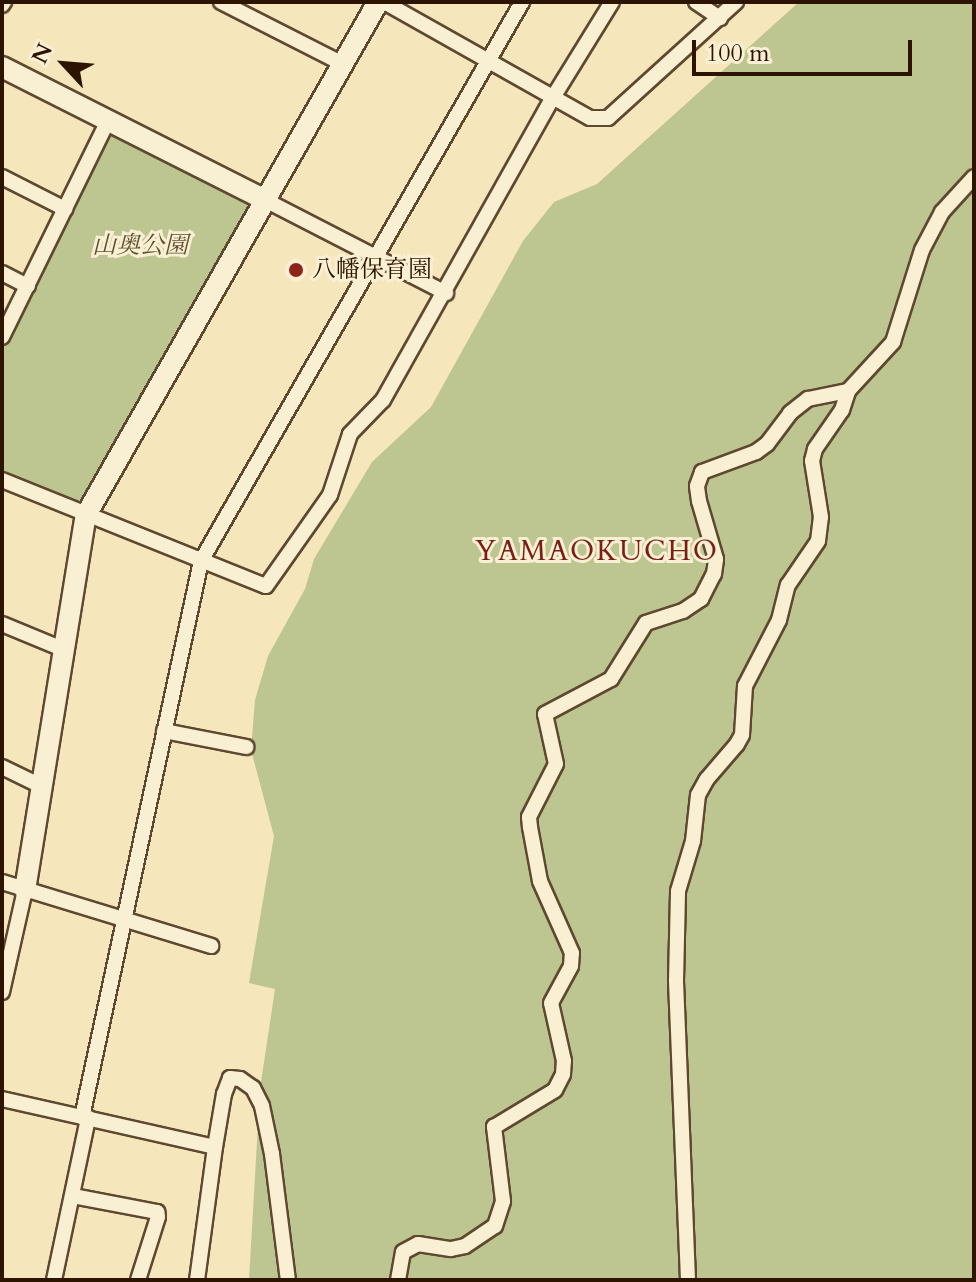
<!DOCTYPE html>
<html>
<head>
<meta charset="utf-8">
<style>
	body { margin:0 }
	#map { position:relative; width:976px; height:1282px; overflow:hidden; background:#f6e6bb; font-family:Cardo,"Noto Serif JP",serif }
	div>[style] { position:absolute }
	.green>* { inset:0; background:#bdc590 }
	.roads { filter:drop-shadow(2px 0 #5e482f) drop-shadow(-2px 0 #5e482f) drop-shadow(0 2px #5e482f) drop-shadow(0 -2px #5e482f) }
	.street>* { height:14px; margin:-7px; padding:0 7px; transform-origin:7px; border-radius:7px; background:#f9efd3 }
	.secondary>* { height:20px; margin:-10px; padding:0 10px; transform-origin:10px; border-radius:10px; background:#f9efd3 }
	.dots>* { width:22px; height:22px; translate:-50% -50%; box-sizing:border-box; border:4px solid #f9efd3; border-radius:50% }
	span { translate:-50% -50%; white-space:nowrap; text-align:center; line-height:1.15; -webkit-text-stroke:6px #f9efd3; paint-order:stroke }
	.park-label { font-size:24px; color:#5f5232; font-style:italic }
	.poi-label { font-size:24px; color:#2c1400 }
	.left { translate:0 -50%; text-align:left }
	.quarter-label { font-size:28px; color:#7a1f14; letter-spacing:2px }
	.frame { position:absolute; inset:0; border:4px solid #2c1400; pointer-events:none }
	.north { position:absolute; left:24px; top:24px; width:80px; height:80px; -webkit-text-stroke:6px #f9efd3; paint-order:stroke; rotate:296deg; font-size:22px; font-weight:700; line-height:32px; text-align:center; color:#2c1400 }
	.north::after { content:''; display:block; margin:auto; width:28px; height:36px; background:#2c1400; clip-path:polygon(50% 0,100% 100%,50% 72%,0 100%) }
	.scale { position:absolute; left:692px; top:40px; width:220px; height:36px; box-sizing:border-box; border:4px solid #2c1400; border-top:0; padding-left:10px; font-size:24px; line-height:28px; white-space:nowrap; color:#2c1400; -webkit-text-stroke:6px #f9efd3; paint-order:stroke }
</style>
</head>
<body>
<div id="map">
	<div class="green">
		<div style="clip-path:polygon(799px 2px,974px 2px,974px 1280px,249px 1280px,260px 1089px,275px 989px,249px 983px,274px 836px,251px 750px,255px 700px,268px 656px,305px 589px,314px 559px,372px 462px,431px 407px,523px 241px,554px 202px,597px 184px)"></div>
		<div style="clip-path:polygon(117px 134px,248px 201px,250px 209px,85px 499px,78px 501px,2px 471px,2px 351px,109px 137px)"></div>
	</div>
	<div class="roads">
		<div class="street">
			<div style="left:221px;top:2px;width:137px;rotate:26.9deg"></div>
			<div style="left:384px;top:2px;width:236px;rotate:29.4deg"></div>
			<div style="left:590px;top:118px;width:18px"></div>
			<div style="left:608px;top:118px;width:173px;rotate:-42.2deg"></div>
			<div style="left:696px;top:2px;width:29px;rotate:34deg"></div>
			<div style="left:2px;top:5px;width:4px;rotate:-56deg"></div>
			<div style="left:2px;top:177px;width:71px;rotate:26.9deg"></div>
			<div style="left:263px;top:199px;width:206px;rotate:27.2deg"></div>
			<div style="left:2px;top:273px;width:29px;rotate:27deg"></div>
			<div style="left:2px;top:337px;width:241px;rotate:-63.9deg"></div>
			<div style="left:2px;top:480px;width:284px;rotate:21.9deg"></div>
			<div style="left:266px;top:586px;width:111px;rotate:-54.9deg"></div>
			<div style="left:330px;top:495px;width:64px;rotate:-71.8deg"></div>
			<div style="left:350px;top:434px;width:47px;rotate:-45.9deg"></div>
			<div style="left:383px;top:400px;width:345px;rotate:-60.7deg"></div>
			<div style="left:552px;top:99px;width:114px;rotate:-58.3deg"></div>
			<div style="left:2px;top:624px;width:68px;rotate:22.4deg"></div>
			<div style="left:164px;top:731px;width:84px;rotate:11deg"></div>
			<div style="left:2px;top:767px;width:46px;rotate:26deg"></div>
			<div style="left:2px;top:882px;width:219px;rotate:17deg"></div>
			<div style="left:2px;top:992px;width:105px;rotate:-77.3deg"></div>
			<div style="left:2px;top:1099px;width:218px;rotate:12.7deg"></div>
			<div style="left:215px;top:1147px;width:134px;rotate:97.7deg"></div>
			<div style="left:82px;top:1117px;width:569px;rotate:-77.92deg"></div>
			<div style="left:201px;top:561px;width:645px;rotate:-60.13deg"></div>
			<div style="left:215px;top:1147px;width:54px;rotate:-80.4deg"></div>
			<div style="left:224px;top:1094px;width:17px;rotate:-69deg"></div>
			<div style="left:230px;top:1078px;width:10px;rotate:6deg"></div>
			<div style="left:240px;top:1079px;width:16px;rotate:35deg"></div>
			<div style="left:253px;top:1088px;width:20px;rotate:63deg"></div>
			<div style="left:262px;top:1106px;width:49px;rotate:78.2deg"></div>
			<div style="left:272px;top:1154px;width:127px;rotate:82.8deg"></div>
			<div style="left:73px;top:1196px;width:86px;rotate:10.8deg"></div>
			<div style="left:157px;top:1212px;width:5px;rotate:79deg"></div>
			<div style="left:158px;top:1217px;width:66px;rotate:107.6deg"></div>
			<div style="left:54px;top:1280px;width:166px;rotate:-78.1deg"></div>
			<div style="left:398px;top:1280px;width:28px;rotate:-80deg"></div>
			<div style="left:403px;top:1252px;width:17px;rotate:-28deg"></div>
			<div style="left:418px;top:1244px;width:33px;rotate:9deg"></div>
			<div style="left:451px;top:1249px;width:14px;rotate:-12deg"></div>
			<div style="left:465px;top:1246px;width:36px;rotate:-34deg"></div>
			<div style="left:495px;top:1226px;width:26px;rotate:-72deg"></div>
			<div style="left:503px;top:1201px;width:75px;rotate:-96.9deg"></div>
			<div style="left:494px;top:1127px;width:71px;rotate:-31.2deg"></div>
			<div style="left:555px;top:1090px;width:18px;rotate:-63deg"></div>
			<div style="left:563px;top:1074px;width:13px;rotate:-86deg"></div>
			<div style="left:564px;top:1061px;width:59px;rotate:-102.6deg"></div>
			<div style="left:551px;top:1003px;width:42px;rotate:-61.6deg"></div>
			<div style="left:571px;top:966px;width:13px;rotate:-86deg"></div>
			<div style="left:572px;top:953px;width:79px;rotate:-114deg"></div>
			<div style="left:540px;top:881px;width:55px;rotate:-100.5deg"></div>
			<div style="left:530px;top:827px;width:10px;rotate:-96deg"></div>
			<div style="left:529px;top:817px;width:59px;rotate:-63deg"></div>
			<div style="left:556px;top:764px;width:51px;rotate:-102.4deg"></div>
			<div style="left:545px;top:714px;width:75px;rotate:-27.9deg"></div>
			<div style="left:611px;top:679px;width:66px;rotate:-58deg"></div>
			<div style="left:646px;top:623px;width:39px;rotate:-18deg"></div>
			<div style="left:683px;top:611px;width:22px;rotate:-34deg"></div>
			<div style="left:701px;top:599px;width:28px;rotate:-63deg"></div>
			<div style="left:714px;top:574px;width:15px;rotate:-82deg"></div>
			<div style="left:716px;top:559px;width:60px;rotate:-106.3deg"></div>
			<div style="left:699px;top:501px;width:15px;rotate:-98deg"></div>
			<div style="left:697px;top:486px;width:15px;rotate:-70deg"></div>
			<div style="left:702px;top:472px;width:58px;rotate:-20.3deg"></div>
			<div style="left:756px;top:452px;width:14px;rotate:-36deg"></div>
			<div style="left:767px;top:444px;width:39px;rotate:-53deg"></div>
			<div style="left:790px;top:413px;width:23px;rotate:-38deg"></div>
			<div style="left:808px;top:399px;width:41px;rotate:-11.3deg"></div>
			<div style="left:688px;top:1280px;width:299px;rotate:-92.3deg"></div>
			<div style="left:676px;top:981px;width:90px;rotate:-88.7deg"></div>
			<div style="left:678px;top:891px;width:52px;rotate:-73.3deg"></div>
			<div style="left:693px;top:841px;width:46px;rotate:-83.8deg"></div>
			<div style="left:698px;top:795px;width:18px;rotate:-61deg"></div>
			<div style="left:707px;top:779px;width:46px;rotate:-49.4deg"></div>
			<div style="left:737px;top:744px;width:10px;rotate:-61deg"></div>
			<div style="left:742px;top:735px;width:49px;rotate:-86.5deg"></div>
			<div style="left:745px;top:686px;width:74px;rotate:-62.7deg"></div>
			<div style="left:779px;top:620px;width:36px;rotate:-76deg"></div>
			<div style="left:788px;top:585px;width:53px;rotate:-55.7deg"></div>
			<div style="left:818px;top:541px;width:24px;rotate:-83deg"></div>
			<div style="left:821px;top:517px;width:57px;rotate:-99.1deg"></div>
			<div style="left:812px;top:461px;width:12px;rotate:-76deg"></div>
			<div style="left:815px;top:449px;width:47px;rotate:-55.3deg"></div>
			<div style="left:842px;top:410px;width:20px;rotate:-72deg"></div>
			<div style="left:848px;top:391px;width:67px;rotate:-47.4deg"></div>
			<div style="left:893px;top:342px;width:96px;rotate:-72.5deg"></div>
			<div style="left:922px;top:250px;width:43px;rotate:-62.2deg"></div>
			<div style="left:942px;top:212px;width:47px;rotate:-47.6deg"></div>
		</div>
		<div class="secondary">
			<div style="left:2px;top:67px;width:292px;rotate:26.8deg"></div>
			<div style="left:25px;top:890px;width:380px;rotate:-80.8deg"></div>
			<div style="left:86px;top:515px;width:590px;rotate:-60.35deg"></div>
		</div>
	</div>
	<div class="dots">
		<div style="left:296px;top:270px;background:#8f2418"></div>
	</div>
	<div class="park-label">
		<span style="left:140px;top:246px">山奥公園</span>
	</div>
	<div class="poi-label">
		<span class="left" style="left:312px;top:270px">八幡保育園</span>
	</div>
	<div class="quarter-label">
		<span style="left:597px;top:551px">YAMAOKUCHO</span>
	</div>
	<div class="frame"></div>
	<div class="north">N</div>
	<div class="scale">100 m</div>
</div>
</body>
</html>
